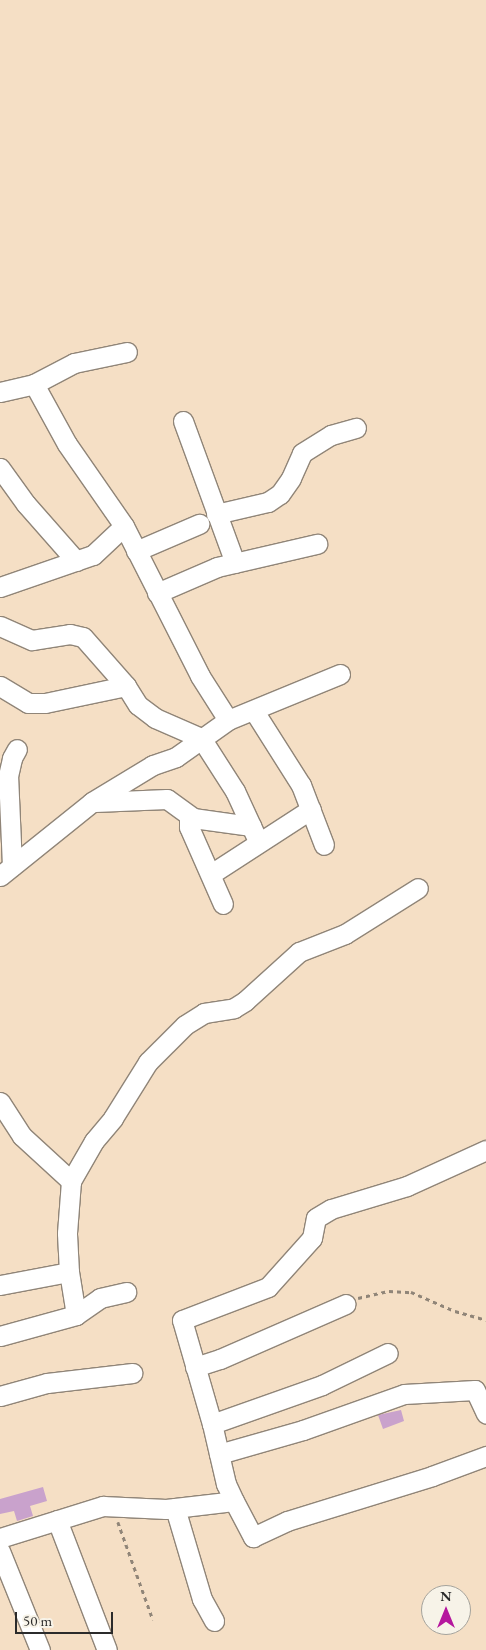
<!DOCTYPE html>
<html>
<head>
<meta charset="utf-8">
<style>
	body { margin:0 }
	#map { position:relative; width:486px; height:1650px; overflow:hidden; background:#f5dfc5; font-family:"EB Garamond",serif }
	div>[style] { position:absolute }
	.building>* { inset:0; background:#c9a2cc }
	.path>* { height:2.5px; margin-top:-1.25px; transform-origin:0; background:repeating-linear-gradient(90deg,#908578 0 4px,transparent 0 8px) }
	.roads { filter:drop-shadow(1px 0 #908578) drop-shadow(-1px 0 #908578) drop-shadow(0 1px #908578) drop-shadow(0 -1px #908578) }
	.minor>* { height:19px; margin:-9.5px; padding:0 9.5px; transform-origin:9.5px; border-radius:9.5px; background:#fff }
	span { translate:-50% -50%; white-space:nowrap; text-align:center; line-height:1.15; -webkit-text-stroke:5px #f7f3e8; paint-order:stroke }
	.north { position:absolute; left:421px; top:1585px; width:50px; height:50px; box-sizing:border-box; background:#f7f3e8; border:1px solid #a5a39c; border-radius:50%; rotate:0deg; font-size:14px; font-weight:700; line-height:20px; text-align:center; color:#2b2b2b }
	.north::after { content:''; display:block; margin:auto; width:18px; height:22px; background:#b5179e; clip-path:polygon(50% 0,100% 100%,50% 72%,0 100%) }
	.scale { position:absolute; left:15px; top:1612px; width:98px; height:22px; box-sizing:border-box; border:2px solid #2b2b2b; border-top:0; padding-left:6px; font-size:15px; line-height:18px; white-space:nowrap; color:#2b2b2b; -webkit-text-stroke:4px #f7f3e8; paint-order:stroke }
</style>
</head>
<body>
<div id="map">
	<div class="building">
		<div style="clip-path:polygon(401px 1410px,404px 1421px,383px 1429px,378px 1415px)"></div>
		<div style="clip-path:polygon(43px 1487px,47px 1501px,30px 1506px,33px 1516px,17px 1521px,14px 1511px,0 1514px,0 1499px)"></div>
	</div>
	<div class="path">
		<div style="left:358px;top:1298px;width:32px;rotate:-13deg"></div>
		<div style="left:389px;top:1291px;width:22px;rotate:3deg"></div>
		<div style="left:411px;top:1292px;width:48px;rotate:23.4deg"></div>
		<div style="left:455px;top:1311px;width:32px;rotate:16deg"></div>
		<div style="left:118px;top:1522px;width:104px;rotate:70.3deg"></div>
	</div>
	<div class="roads">
		<div class="minor">
			<div style="left:34px;top:384px;width:68px;rotate:61.2deg"></div>
			<div style="left:67px;top:444px;width:100px;rotate:55.2deg"></div>
			<div style="left:124px;top:526px;width:168px;rotate:63.1deg"></div>
			<div style="left:200px;top:676px;width:52px;rotate:57.5deg"></div>
			<div style="left:0;top:392px;width:35px;rotate:-13deg"></div>
			<div style="left:34px;top:384px;width:45px;rotate:-27.7deg"></div>
			<div style="left:74px;top:363px;width:54px;rotate:-11.7deg"></div>
			<div style="left:183px;top:421px;width:151px;rotate:69.9deg"></div>
			<div style="left:0;top:468px;width:44px;rotate:54.2deg"></div>
			<div style="left:26px;top:504px;width:76px;rotate:48.7deg"></div>
			<div style="left:216px;top:514px;width:53px;rotate:-13deg"></div>
			<div style="left:268px;top:502px;width:14px;rotate:-34deg"></div>
			<div style="left:280px;top:494px;width:19px;rotate:-55deg"></div>
			<div style="left:291px;top:478px;width:27px;rotate:-66deg"></div>
			<div style="left:302px;top:453px;width:34px;rotate:-32deg"></div>
			<div style="left:331px;top:435px;width:26px;rotate:-16deg"></div>
			<div style="left:136px;top:551px;width:69px;rotate:-23.2deg"></div>
			<div style="left:0;top:587px;width:98px;rotate:-19deg"></div>
			<div style="left:93px;top:555px;width:42px;rotate:-43.1deg"></div>
			<div style="left:157px;top:593px;width:65px;rotate:-23.4deg"></div>
			<div style="left:217px;top:567px;width:103px;rotate:-13deg"></div>
			<div style="left:0;top:626px;width:35px;rotate:24deg"></div>
			<div style="left:32px;top:640px;width:38px;rotate:-9deg"></div>
			<div style="left:70px;top:634px;width:13px;rotate:13deg"></div>
			<div style="left:83px;top:637px;width:65px;rotate:48.7deg"></div>
			<div style="left:126px;top:686px;width:22px;rotate:58deg"></div>
			<div style="left:138px;top:705px;width:21px;rotate:37deg"></div>
			<div style="left:155px;top:718px;width:50px;rotate:23.5deg"></div>
			<div style="left:201px;top:738px;width:63px;rotate:57.3deg"></div>
			<div style="left:235px;top:791px;width:55px;rotate:65.3deg"></div>
			<div style="left:0;top:686px;width:33px;rotate:31deg"></div>
			<div style="left:28px;top:703px;width:17px"></div>
			<div style="left:45px;top:703px;width:83px;rotate:-11.9deg"></div>
			<div style="left:254px;top:711px;width:88px;rotate:57.6deg"></div>
			<div style="left:301px;top:785px;width:64px;rotate:69deg"></div>
			<div style="left:95px;top:802px;width:72px;rotate:-2.4deg"></div>
			<div style="left:167px;top:799px;width:32px;rotate:36deg"></div>
			<div style="left:193px;top:818px;width:59px;rotate:7.9deg"></div>
			<div style="left:189px;top:816px;width:11px;rotate:90deg"></div>
			<div style="left:189px;top:827px;width:84px;rotate:66.2deg"></div>
			<div style="left:12px;top:866px;width:90px;rotate:-92.5deg"></div>
			<div style="left:8px;top:776px;width:18px;rotate:-77deg"></div>
			<div style="left:12px;top:758px;width:10px;rotate:-61deg"></div>
			<div style="left:211px;top:874px;width:119px;rotate:-33deg"></div>
			<div style="left:0;top:876px;width:118px;rotate:-38.8deg"></div>
			<div style="left:92px;top:802px;width:71px;rotate:-31.2deg"></div>
			<div style="left:153px;top:765px;width:24px;rotate:-19deg"></div>
			<div style="left:176px;top:757px;width:64px;rotate:-35.4deg"></div>
			<div style="left:228px;top:720px;width:121px;rotate:-22.3deg"></div>
			<div style="left:0;top:1102px;width:40px;rotate:57.1deg"></div>
			<div style="left:22px;top:1136px;width:67px;rotate:42.6deg"></div>
			<div style="left:0;top:1285px;width:70px;rotate:-10.7deg"></div>
			<div style="left:76px;top:1315px;width:44px;rotate:-99.2deg"></div>
			<div style="left:69px;top:1272px;width:39px;rotate:-93deg"></div>
			<div style="left:67px;top:1233px;width:52px;rotate:-85.6deg"></div>
			<div style="left:71px;top:1181px;width:46px;rotate:-60.1deg"></div>
			<div style="left:94px;top:1141px;width:30px;rotate:-50deg"></div>
			<div style="left:113px;top:1118px;width:66px;rotate:-58deg"></div>
			<div style="left:148px;top:1062px;width:52px;rotate:-45deg"></div>
			<div style="left:185px;top:1025px;width:22px;rotate:-32deg"></div>
			<div style="left:204px;top:1013px;width:30px;rotate:-9deg"></div>
			<div style="left:234px;top:1008px;width:13px;rotate:-32deg"></div>
			<div style="left:245px;top:1001px;width:73px;rotate:-42.2deg"></div>
			<div style="left:299px;top:952px;width:49px;rotate:-21.4deg"></div>
			<div style="left:345px;top:934px;width:86px;rotate:-32.2deg"></div>
			<div style="left:0;top:1336px;width:79px;rotate:-15.4deg"></div>
			<div style="left:76px;top:1315px;width:29px;rotate:-35deg"></div>
			<div style="left:100px;top:1298px;width:27px;rotate:-13deg"></div>
			<div style="left:195px;top:1367px;width:26px;rotate:-18deg"></div>
			<div style="left:220px;top:1359px;width:137px;rotate:-23.6deg"></div>
			<div style="left:0;top:1396px;width:49px;rotate:-15.5deg"></div>
			<div style="left:47px;top:1383px;width:86px;rotate:-6.7deg"></div>
			<div style="left:212px;top:1424px;width:117px;rotate:-19.5deg"></div>
			<div style="left:322px;top:1385px;width:73px;rotate:-25.9deg"></div>
			<div style="left:219px;top:1454px;width:87px;rotate:-15.9deg"></div>
			<div style="left:303px;top:1430px;width:107px;rotate:-19.6deg"></div>
			<div style="left:404px;top:1394px;width:71px;rotate:-3.2deg"></div>
			<div style="left:475px;top:1390px;width:26px;rotate:65deg"></div>
			<div style="left:234px;top:1501px;width:19px;rotate:-115deg"></div>
			<div style="left:226px;top:1484px;width:62px;rotate:-103.1deg"></div>
			<div style="left:212px;top:1424px;width:108px;rotate:-106.1deg"></div>
			<div style="left:182px;top:1320px;width:92px;rotate:-21deg"></div>
			<div style="left:268px;top:1287px;width:66px;rotate:-48.1deg"></div>
			<div style="left:312px;top:1238px;width:20px;rotate:-79deg"></div>
			<div style="left:316px;top:1218px;width:17px;rotate:-31deg"></div>
			<div style="left:331px;top:1209px;width:79px;rotate:-16.8deg"></div>
			<div style="left:407px;top:1186px;width:87px;rotate:-24.5deg"></div>
			<div style="left:175px;top:1508px;width:95px;rotate:73.5deg"></div>
			<div style="left:202px;top:1599px;width:25px;rotate:61deg"></div>
			<div style="left:57px;top:1520px;width:139px;rotate:69deg"></div>
			<div style="left:0;top:1538px;width:108px;rotate:-17.3deg"></div>
			<div style="left:103px;top:1506px;width:63px;rotate:2.7deg"></div>
			<div style="left:166px;top:1509px;width:68px;rotate:-6.7deg"></div>
			<div style="left:234px;top:1501px;width:41px;rotate:62.2deg"></div>
			<div style="left:253px;top:1537px;width:38px;rotate:-25deg"></div>
			<div style="left:287px;top:1521px;width:152px;rotate:-17.2deg"></div>
			<div style="left:432px;top:1476px;width:58px;rotate:-20.3deg"></div>
			<div style="left:0;top:1551px;width:107px;rotate:68deg"></div>
		</div>
	</div>
	<div class="north">N</div>
	<div class="scale">50 m</div>
</div>
</body>
</html>
